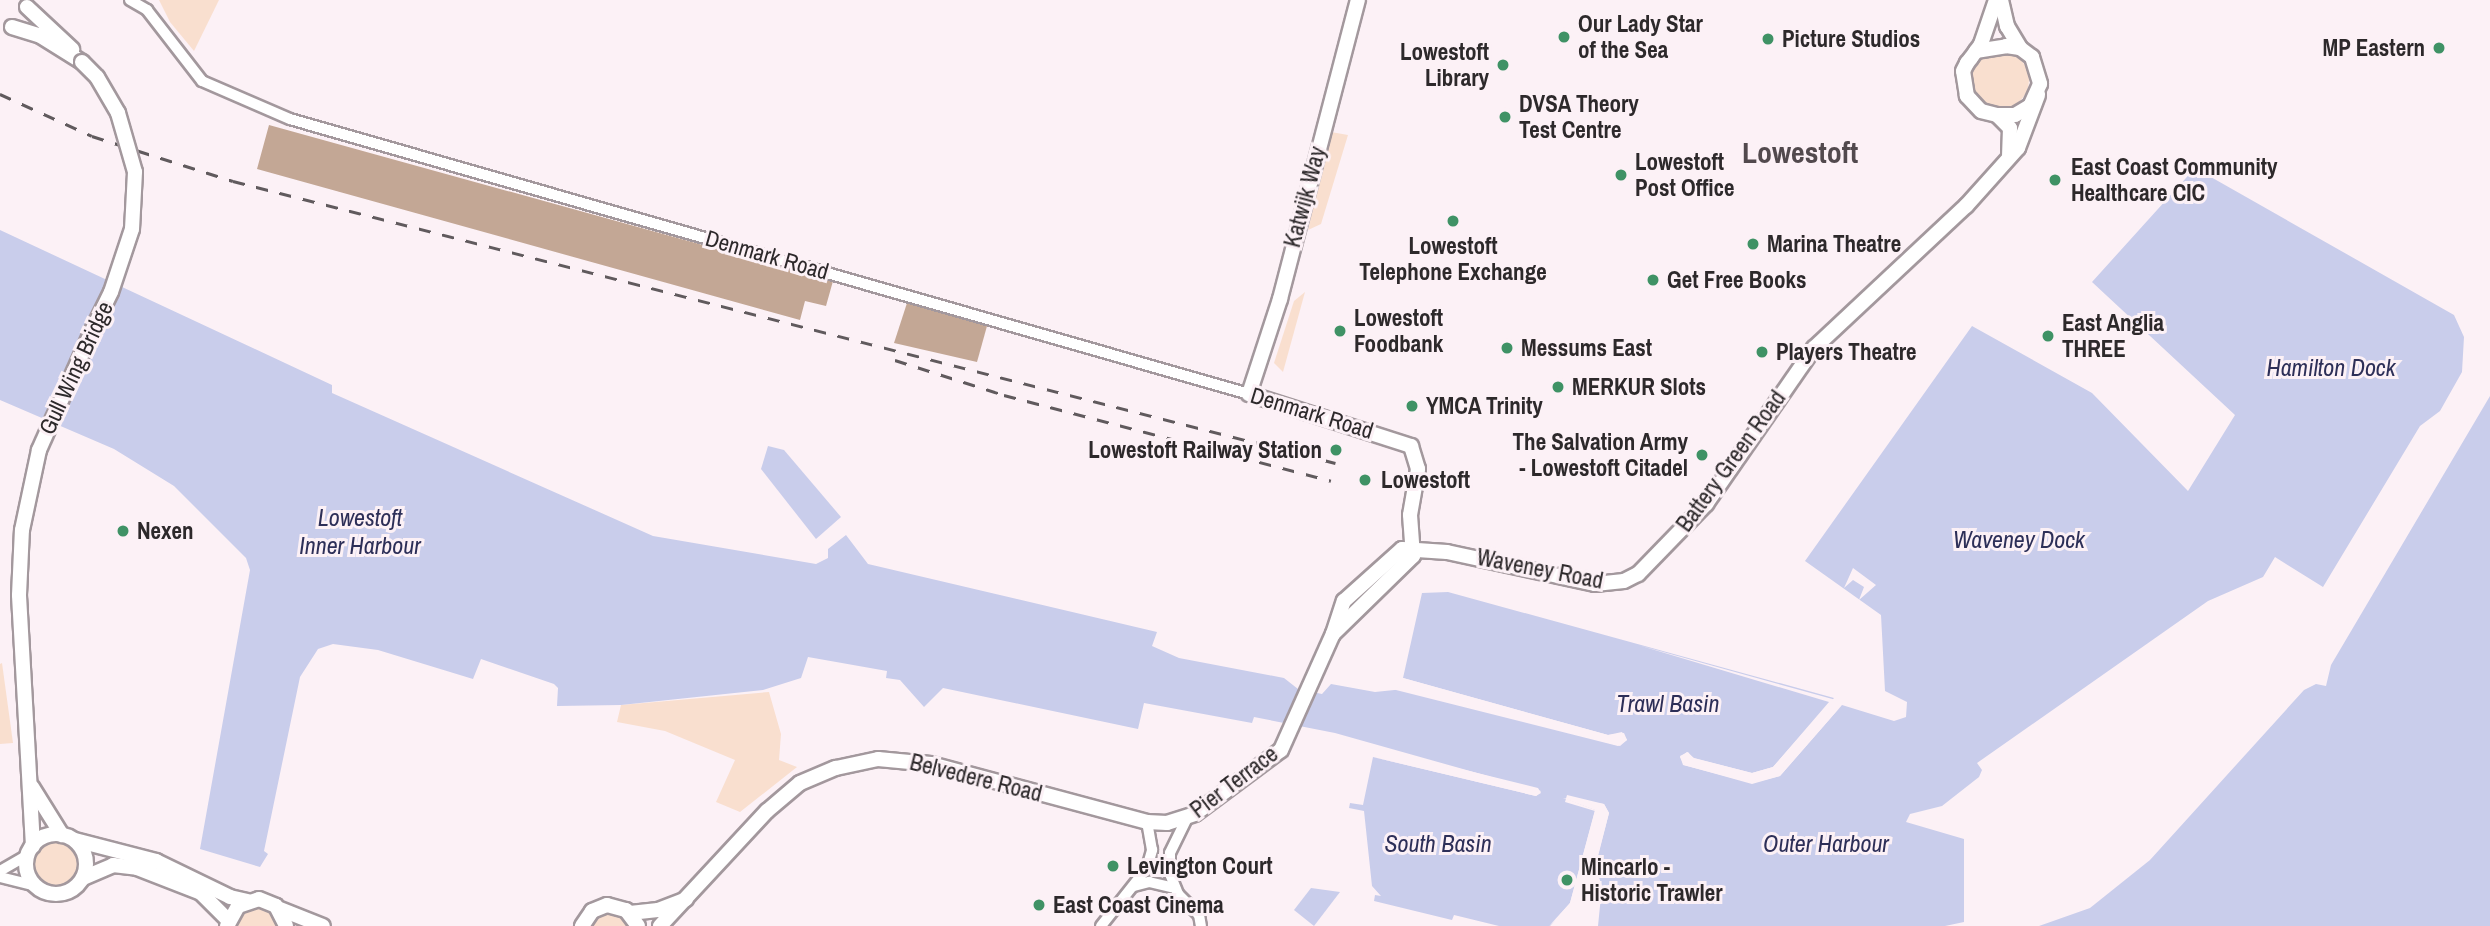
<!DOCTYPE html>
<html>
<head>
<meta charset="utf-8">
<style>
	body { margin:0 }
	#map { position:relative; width:2490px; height:926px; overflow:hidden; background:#fcf1f6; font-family:"Archivo Narrow",sans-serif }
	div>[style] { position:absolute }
	.green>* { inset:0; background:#f9dfcf }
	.round { border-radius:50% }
	.forest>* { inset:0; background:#c3a795 }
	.water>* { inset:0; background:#c9cdeb }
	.pier>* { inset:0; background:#fcf1f6 }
	.roads { filter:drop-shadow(2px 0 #a3989d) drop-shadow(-2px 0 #a3989d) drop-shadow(0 2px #a3989d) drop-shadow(0 -2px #a3989d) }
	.secondary>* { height:10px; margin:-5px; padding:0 5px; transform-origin:5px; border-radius:5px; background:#fff }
	.highway>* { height:14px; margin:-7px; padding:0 7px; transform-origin:7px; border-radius:7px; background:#fff }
	.highway>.ring { margin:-7px; padding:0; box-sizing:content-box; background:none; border:14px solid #fff; border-radius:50% }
	.rail>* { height:2.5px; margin-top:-1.25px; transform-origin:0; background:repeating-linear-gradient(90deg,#605a5d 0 12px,transparent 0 24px) }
	.bridges { filter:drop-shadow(2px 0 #a3989d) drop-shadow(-2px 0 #a3989d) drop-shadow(0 2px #a3989d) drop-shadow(0 -2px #a3989d) }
	.highway-bridge>* { height:14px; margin:-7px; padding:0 7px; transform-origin:7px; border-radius:7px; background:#fff }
	.dots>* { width:19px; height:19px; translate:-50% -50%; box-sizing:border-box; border:4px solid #fcf1f6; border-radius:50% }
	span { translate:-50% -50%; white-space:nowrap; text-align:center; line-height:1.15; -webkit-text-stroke:6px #fcf1f6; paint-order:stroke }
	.poi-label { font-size:23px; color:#2d292b; font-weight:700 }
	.left { translate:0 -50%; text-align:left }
	.right { translate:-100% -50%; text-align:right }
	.street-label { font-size:23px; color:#2d292b }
	.water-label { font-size:24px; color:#2d2f58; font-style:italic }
	.district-label { font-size:30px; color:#52494d; font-weight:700 }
</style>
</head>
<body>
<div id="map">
	<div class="green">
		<div style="clip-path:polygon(159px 0,219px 0,194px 51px,170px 22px)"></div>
		<div class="round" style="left:1971px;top:51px;width:58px;height:58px"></div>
		<div style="clip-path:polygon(1331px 132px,1348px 135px,1321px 224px,1308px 230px)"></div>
		<div style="clip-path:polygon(1305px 292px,1283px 372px,1274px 363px,1294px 301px)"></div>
		<div style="clip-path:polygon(2px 663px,13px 743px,0 744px,0 664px)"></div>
		<div style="clip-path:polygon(769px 692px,781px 734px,779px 760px,797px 767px,740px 812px,716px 802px,735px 760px,665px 731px,617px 722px,621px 705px)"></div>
		<div class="round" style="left:33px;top:841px;width:46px;height:46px"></div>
		<div style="clip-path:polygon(258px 907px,273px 915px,277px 926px,238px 926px,243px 913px)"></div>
		<div style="clip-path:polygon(608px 912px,622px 915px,630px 926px,589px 926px)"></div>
	</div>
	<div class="forest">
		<div style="clip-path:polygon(269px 125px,833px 281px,826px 306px,805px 301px,800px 320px,257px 169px)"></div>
		<div style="clip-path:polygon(907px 303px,987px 326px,977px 362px,894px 343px)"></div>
	</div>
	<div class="water">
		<div style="clip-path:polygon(2195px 168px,2454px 315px,2464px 337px,2462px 372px,2440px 411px,2420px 426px,2323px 587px,2275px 557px,2263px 577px,2208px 601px,1977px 763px,1982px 770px,1979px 777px,1942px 806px,1910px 814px,1906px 822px,1964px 839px,1964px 922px,1945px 926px,1598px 926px,1602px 886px,1595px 866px,1609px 813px,1604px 804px,1563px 798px,1595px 810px,1570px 903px,1550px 926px,1499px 926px,1454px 915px,1452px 920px,1374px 901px,1375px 895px,1381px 896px,1372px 886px,1364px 811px,1349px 808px,1350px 803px,1363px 805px,1373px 757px,1536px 796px,1541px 791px,1335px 733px,1254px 717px,1252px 723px,1144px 703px,1138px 729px,943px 688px,924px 707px,900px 680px,886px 678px,887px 671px,808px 657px,801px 678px,763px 690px,621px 705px,557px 706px,558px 688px,554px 684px,481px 659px,473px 679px,378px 650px,333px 644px,318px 649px,300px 677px,264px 851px,268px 854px,260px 867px,200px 849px,250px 570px,246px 558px,174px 486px,114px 449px,0 400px,0 230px,332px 385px,332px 393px,653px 536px,816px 564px,828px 558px,828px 549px,846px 535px,868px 564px,1157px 632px,1152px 646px,1179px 658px,1284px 678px,1298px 689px,1322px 694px,1331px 684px,1375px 692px,1404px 689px,1620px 746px,1627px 740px,1624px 733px,1608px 735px,1403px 678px,1422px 593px,1448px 592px,1834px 698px,1773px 767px,1752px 773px,1693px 758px,1688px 752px,1680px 756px,1683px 765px,1752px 783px,1780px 776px,1842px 705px,1894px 721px,1906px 717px,1907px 702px,1885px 691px,1881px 615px,1805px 561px,1972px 326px,2092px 393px,2188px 491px,2235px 415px,2092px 282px)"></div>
		<div style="clip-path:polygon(2490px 396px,2490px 926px,2039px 926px,2090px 908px,2150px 860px,2304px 690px,2316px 684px,2326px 686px,2331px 665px)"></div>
		<div style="clip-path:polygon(768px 446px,784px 450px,841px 517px,816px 539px,761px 469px)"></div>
		<div style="clip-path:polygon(1311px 888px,1340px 892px,1314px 926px,1294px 910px)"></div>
	</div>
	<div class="pier">
		<div style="clip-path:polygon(1853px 568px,1876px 585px,1859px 600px,1864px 587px,1853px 580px,1844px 588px)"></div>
		<div style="clip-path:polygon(1638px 645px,1836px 700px,1775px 770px,1752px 777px,1692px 762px,1687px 755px,1685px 762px,1752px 780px,1778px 773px,1842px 705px,1780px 776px,1752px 784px,1684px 765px,1680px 757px,1687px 752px,1694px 758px,1752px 773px,1773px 767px,1829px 702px)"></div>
		<div style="clip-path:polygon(1403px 678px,1608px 735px,1622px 732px,1627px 740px,1618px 746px,1392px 689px,1405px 686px,1619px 742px,1624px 739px,1620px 735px,1607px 739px,1400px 680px)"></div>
		<div style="clip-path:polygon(1376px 748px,1538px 788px,1541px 793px,1536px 796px,1373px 757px,1538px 792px)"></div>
		<div style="clip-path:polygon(1567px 795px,1604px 804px,1609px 813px,1594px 872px,1606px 814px,1602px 807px,1567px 799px,1598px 811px,1573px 904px,1549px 926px,1570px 903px,1595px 811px,1565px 802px)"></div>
	</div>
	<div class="roads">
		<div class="secondary">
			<div style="left:130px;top:0;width:20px;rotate:30deg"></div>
			<div style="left:147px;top:10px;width:90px;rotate:52.2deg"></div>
			<div style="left:202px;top:81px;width:96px;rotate:23.4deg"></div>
			<div style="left:290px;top:119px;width:998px;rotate:16deg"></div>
			<div style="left:1187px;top:818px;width:39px;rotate:116deg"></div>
			<div style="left:1170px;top:853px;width:21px;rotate:90deg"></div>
			<div style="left:1170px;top:874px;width:22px;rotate:68deg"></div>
			<div style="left:1178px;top:894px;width:30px;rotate:45deg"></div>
			<div style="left:1199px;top:915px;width:11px;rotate:80deg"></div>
			<div style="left:0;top:871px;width:32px;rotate:-30deg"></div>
			<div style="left:0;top:877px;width:38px;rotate:14deg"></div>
			<div style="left:1134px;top:886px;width:16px;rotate:-15deg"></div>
			<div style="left:1149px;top:882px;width:27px;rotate:13deg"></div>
			<div style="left:1101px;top:926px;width:74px;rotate:-51.6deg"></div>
			<div style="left:1147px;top:868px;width:19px;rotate:-74deg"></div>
			<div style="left:1152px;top:850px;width:28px;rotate:-100deg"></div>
		</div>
		<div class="highway">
			<div style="left:2001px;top:0;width:27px;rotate:77deg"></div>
			<div style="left:2007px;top:26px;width:26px;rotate:59deg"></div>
			<div style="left:27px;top:7px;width:62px;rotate:43deg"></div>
			<div style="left:12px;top:27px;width:28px;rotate:17deg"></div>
			<div style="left:39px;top:35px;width:51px;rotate:32.1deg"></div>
			<div style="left:1976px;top:51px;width:30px;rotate:-9deg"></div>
			<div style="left:2006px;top:46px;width:14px;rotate:8deg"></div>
			<div style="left:2020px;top:48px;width:15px;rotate:37deg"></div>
			<div style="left:2032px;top:57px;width:28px;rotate:73deg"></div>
			<div style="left:2040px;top:84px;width:24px;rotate:114deg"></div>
			<div style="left:2030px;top:106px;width:17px;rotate:149deg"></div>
			<div style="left:2015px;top:115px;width:18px;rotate:180deg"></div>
			<div style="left:1997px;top:115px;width:16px;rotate:-166deg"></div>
			<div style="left:1981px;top:111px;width:21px;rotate:-133deg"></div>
			<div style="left:1967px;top:96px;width:25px;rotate:-99deg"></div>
			<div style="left:1963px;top:71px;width:9px;rotate:-63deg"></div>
			<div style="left:1967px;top:63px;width:6px;rotate:-51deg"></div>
			<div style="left:1971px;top:58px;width:17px;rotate:-54deg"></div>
			<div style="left:1981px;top:44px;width:46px;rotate:-71.2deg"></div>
			<div style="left:1997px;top:115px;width:18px;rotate:45deg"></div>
			<div style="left:2010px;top:128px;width:29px;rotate:92deg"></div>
			<div style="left:1333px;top:634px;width:35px;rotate:-72deg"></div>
			<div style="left:1344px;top:601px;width:78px;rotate:-41.9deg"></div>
			<div style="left:1402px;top:549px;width:45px;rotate:3.8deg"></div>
			<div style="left:1447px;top:552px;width:151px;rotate:12.2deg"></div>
			<div style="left:1595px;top:584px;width:29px;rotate:-6deg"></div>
			<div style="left:1624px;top:581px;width:16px;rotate:-27deg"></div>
			<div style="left:1638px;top:574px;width:98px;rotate:-45.8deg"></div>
			<div style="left:1706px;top:504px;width:190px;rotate:-55.3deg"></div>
			<div style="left:1814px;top:348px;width:208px;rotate:-43.1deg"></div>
			<div style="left:1966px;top:206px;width:78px;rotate:-48.1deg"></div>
			<div style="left:2018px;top:148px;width:57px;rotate:-69.3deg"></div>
			<div style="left:32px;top:787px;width:57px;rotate:58deg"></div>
			<div class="ring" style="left:26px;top:834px;width:46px;height:46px"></div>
			<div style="left:75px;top:840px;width:84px;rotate:14.5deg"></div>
			<div style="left:156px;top:861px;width:82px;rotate:25.9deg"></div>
			<div style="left:230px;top:897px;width:18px;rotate:13deg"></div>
			<div style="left:33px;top:846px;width:251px;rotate:-93.2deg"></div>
			<div style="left:19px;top:595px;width:65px;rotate:-87.4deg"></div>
			<div style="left:22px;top:530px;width:82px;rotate:-78deg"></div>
			<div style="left:39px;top:450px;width:130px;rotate:-66deg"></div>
			<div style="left:83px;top:878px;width:33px;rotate:-23deg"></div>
			<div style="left:113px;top:865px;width:24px;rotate:7deg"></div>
			<div style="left:137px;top:868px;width:69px;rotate:21.3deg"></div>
			<div style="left:201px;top:893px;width:38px;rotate:45deg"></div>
			<div style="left:280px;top:909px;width:46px;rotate:21.6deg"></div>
			<div style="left:630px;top:913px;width:28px;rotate:-6deg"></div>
			<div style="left:658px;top:910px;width:30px;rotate:-21deg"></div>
			<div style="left:227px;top:926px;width:23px;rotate:-61deg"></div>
			<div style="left:238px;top:906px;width:22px;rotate:-18deg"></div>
			<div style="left:259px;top:899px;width:18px;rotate:22deg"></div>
			<div style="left:276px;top:906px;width:22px;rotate:63deg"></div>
			<div style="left:582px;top:926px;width:18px;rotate:-56deg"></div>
			<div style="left:592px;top:911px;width:16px;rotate:-22deg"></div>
			<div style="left:607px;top:905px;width:20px;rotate:15deg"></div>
			<div style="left:626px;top:910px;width:20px;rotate:53deg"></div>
			<div style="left:660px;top:926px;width:157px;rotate:-47.1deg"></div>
			<div style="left:767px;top:811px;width:43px;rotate:-40.3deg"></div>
			<div style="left:800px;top:783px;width:39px;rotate:-23deg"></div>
			<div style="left:836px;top:768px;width:43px;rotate:-12.1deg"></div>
			<div style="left:878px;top:759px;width:53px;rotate:5.4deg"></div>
			<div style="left:931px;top:764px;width:224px;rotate:15deg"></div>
			<div style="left:1147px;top:822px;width:20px;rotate:3deg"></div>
			<div style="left:1167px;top:823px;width:29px;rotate:-18deg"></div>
			<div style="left:1195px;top:814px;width:107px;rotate:-36.7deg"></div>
			<div style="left:1281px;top:750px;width:127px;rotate:-65.9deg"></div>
			<div style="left:1333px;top:634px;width:112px;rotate:-44.3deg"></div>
			<div style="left:1413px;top:556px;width:41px;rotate:-94.2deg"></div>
			<div style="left:1410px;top:515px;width:47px;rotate:-80.1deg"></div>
			<div style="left:1418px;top:469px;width:24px;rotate:-107deg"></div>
			<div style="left:1411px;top:446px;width:170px;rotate:-162.2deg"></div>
			<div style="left:1249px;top:394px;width:100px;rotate:-71.9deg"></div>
			<div style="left:1280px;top:299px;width:309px;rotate:-75.4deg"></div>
		</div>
	</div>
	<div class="rail">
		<div style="left:0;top:94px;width:101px;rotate:24.5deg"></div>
		<div style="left:92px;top:136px;width:148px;rotate:17.7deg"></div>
		<div style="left:233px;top:181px;width:1138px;rotate:14.35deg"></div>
		<div style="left:895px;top:360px;width:114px;rotate:17.8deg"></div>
		<div style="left:1004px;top:395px;width:338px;rotate:14.7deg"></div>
	</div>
	<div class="bridges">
		<div class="highway-bridge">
			<div style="left:82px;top:62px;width:21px;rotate:45deg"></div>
			<div style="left:97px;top:77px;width:42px;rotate:59.7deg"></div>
			<div style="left:118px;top:113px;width:61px;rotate:73.9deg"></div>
			<div style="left:135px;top:172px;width:57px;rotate:93deg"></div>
			<div style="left:132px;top:229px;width:66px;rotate:108.4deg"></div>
			<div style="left:111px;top:292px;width:43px;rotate:116deg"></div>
		</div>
	</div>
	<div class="dots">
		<div style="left:1564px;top:37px;background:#3f9265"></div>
		<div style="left:1768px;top:39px;background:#3f9265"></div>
		<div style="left:2439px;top:48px;background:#3f9265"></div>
		<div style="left:1503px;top:65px;background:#3f9265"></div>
		<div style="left:1505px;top:117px;background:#3f9265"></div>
		<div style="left:1621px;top:175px;background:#3f9265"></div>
		<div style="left:2055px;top:180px;background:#3f9265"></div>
		<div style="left:1453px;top:221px;background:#3f9265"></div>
		<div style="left:1753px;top:244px;background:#3f9265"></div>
		<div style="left:1653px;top:280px;background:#3f9265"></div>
		<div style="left:1340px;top:331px;background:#3f9265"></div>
		<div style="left:2048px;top:336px;background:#3f9265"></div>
		<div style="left:1507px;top:348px;background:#3f9265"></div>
		<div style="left:1762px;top:352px;background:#3f9265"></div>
		<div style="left:1558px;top:387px;background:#3f9265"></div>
		<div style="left:1412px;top:406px;background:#3f9265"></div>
		<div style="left:1336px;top:450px;background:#3f9265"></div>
		<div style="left:1702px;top:455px;background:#3f9265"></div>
		<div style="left:1365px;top:480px;background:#3f9265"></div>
		<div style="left:123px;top:531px;background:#3f9265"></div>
		<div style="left:1113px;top:866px;background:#3f9265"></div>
		<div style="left:1567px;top:880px;background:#3f9265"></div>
		<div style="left:1039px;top:905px;background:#3f9265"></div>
	</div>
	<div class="poi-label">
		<span class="left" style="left:1578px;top:37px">Our Lady Star<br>of the Sea</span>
		<span class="left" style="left:1782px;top:39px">Picture Studios</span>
		<span class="right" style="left:2425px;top:48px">MP Eastern</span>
		<span class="right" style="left:1489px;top:65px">Lowestoft<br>Library</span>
		<span class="left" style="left:1519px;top:117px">DVSA Theory<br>Test Centre</span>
		<span class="left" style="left:1635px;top:175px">Lowestoft<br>Post Office</span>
		<span class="left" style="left:2071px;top:180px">East Coast Community<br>Healthcare CIC</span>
		<span class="left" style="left:1767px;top:244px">Marina Theatre</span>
		<span style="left:1453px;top:259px">Lowestoft<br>Telephone Exchange</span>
		<span class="left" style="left:1667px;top:280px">Get Free Books</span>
		<span class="left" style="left:1354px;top:331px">Lowestoft<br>Foodbank</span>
		<span class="left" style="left:2062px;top:336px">East Anglia<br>THREE</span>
		<span class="left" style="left:1521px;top:348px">Messums East</span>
		<span class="left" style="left:1776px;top:352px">Players Theatre</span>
		<span class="left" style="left:1572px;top:387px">MERKUR Slots</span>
		<span class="left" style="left:1426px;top:406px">YMCA Trinity</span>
		<span class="right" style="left:1688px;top:455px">The Salvation Army<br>- Lowestoft Citadel</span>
		<span class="right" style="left:1322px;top:450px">Lowestoft Railway Station</span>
		<span class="left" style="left:1381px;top:480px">Lowestoft</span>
		<span class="left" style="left:137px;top:531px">Nexen</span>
		<span class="left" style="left:1127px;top:866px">Levington Court</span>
		<span class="left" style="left:1581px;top:880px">Mincarlo -<br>Historic Trawler</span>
		<span class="left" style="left:1053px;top:905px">East Coast Cinema</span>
	</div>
	<div class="street-label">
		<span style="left:1305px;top:197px;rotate:-75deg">Katwijk Way</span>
		<span style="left:767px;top:255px;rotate:16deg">Denmark Road</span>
		<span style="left:76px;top:368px;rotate:-65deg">Gull Wing Bridge</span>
		<span style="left:1312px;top:413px;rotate:17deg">Denmark Road</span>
		<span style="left:1731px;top:461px;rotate:-54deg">Battery Green Road</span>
		<span style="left:1540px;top:569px;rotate:11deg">Waveney Road</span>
		<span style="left:976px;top:778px;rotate:14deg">Belvedere Road</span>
		<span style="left:1234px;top:782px;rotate:-37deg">Pier Terrace</span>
	</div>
	<div class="water-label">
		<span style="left:2331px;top:368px">Hamilton Dock</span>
		<span style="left:360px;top:532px">Lowestoft<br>Inner Harbour</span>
		<span style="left:2019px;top:540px">Waveney Dock</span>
		<span style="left:1668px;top:704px">Trawl Basin</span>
		<span style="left:1438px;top:844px">South Basin</span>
		<span style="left:1826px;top:844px">Outer Harbour</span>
	</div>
	<div class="district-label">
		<span style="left:1800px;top:152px">Lowestoft</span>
	</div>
</div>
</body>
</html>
